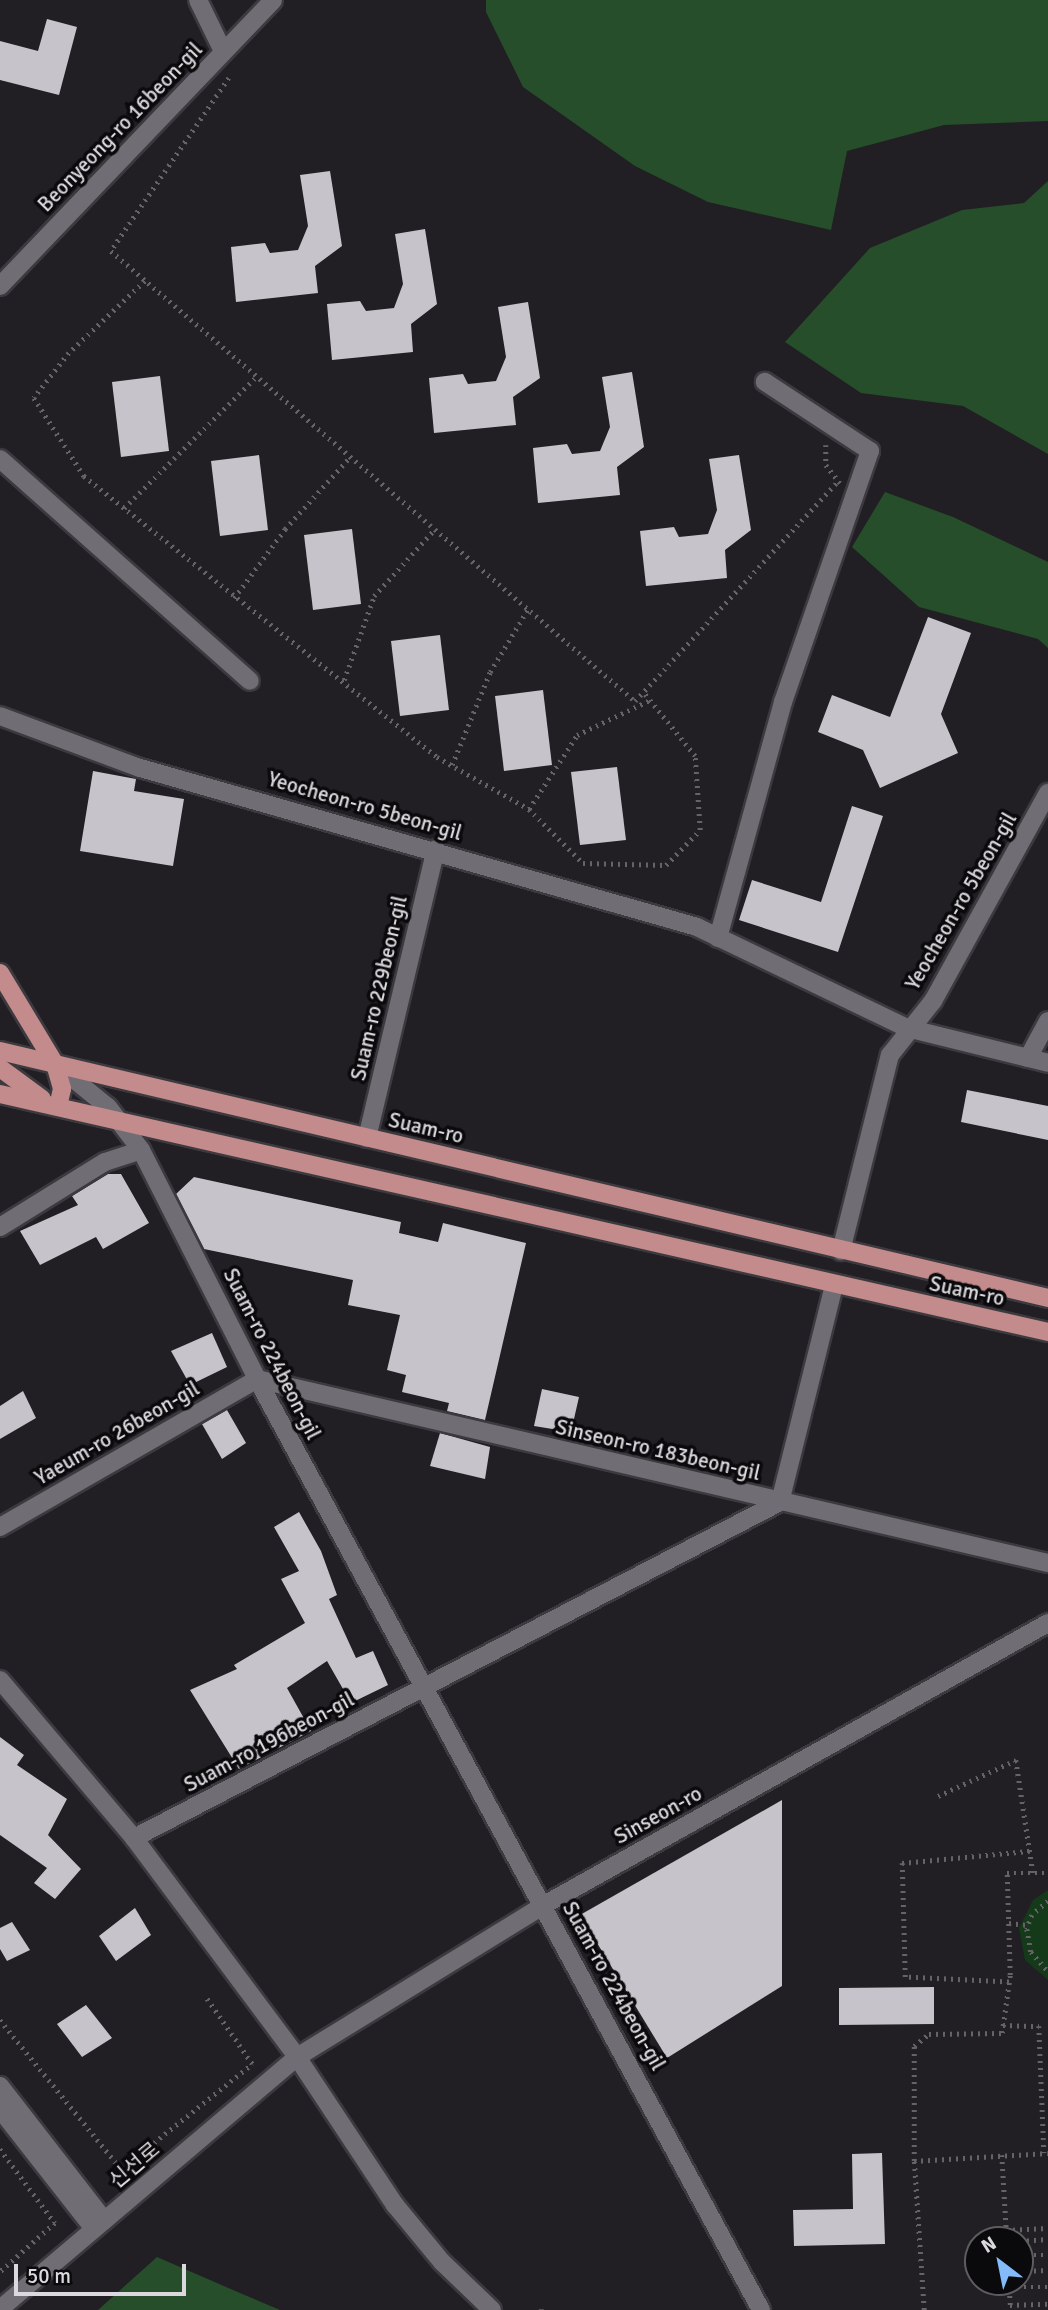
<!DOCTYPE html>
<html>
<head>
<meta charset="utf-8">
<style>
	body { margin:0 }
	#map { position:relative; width:1048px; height:2310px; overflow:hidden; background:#211e24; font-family:Signika,"Noto Sans KR",sans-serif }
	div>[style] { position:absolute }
	.green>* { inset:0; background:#153a1a }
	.forest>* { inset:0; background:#264e2a }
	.building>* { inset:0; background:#c6c3ca }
	.path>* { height:4.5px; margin-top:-2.25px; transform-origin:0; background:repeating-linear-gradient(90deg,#656268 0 2px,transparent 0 7px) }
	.roads { filter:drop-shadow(2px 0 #3c3a3f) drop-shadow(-2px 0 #3c3a3f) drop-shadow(0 2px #3c3a3f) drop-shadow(0 -2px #3c3a3f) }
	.minor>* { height:18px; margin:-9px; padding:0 9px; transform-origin:9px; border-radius:9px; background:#706d75 }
	.major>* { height:18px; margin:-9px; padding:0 9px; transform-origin:9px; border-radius:9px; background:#c38b8b }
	span { translate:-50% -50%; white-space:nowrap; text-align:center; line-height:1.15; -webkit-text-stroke:7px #0a090b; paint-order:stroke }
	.street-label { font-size:21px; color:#dbd9dd }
	.north { position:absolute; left:964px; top:2226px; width:70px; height:70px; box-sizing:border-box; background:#0a090b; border:2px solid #5e5c5f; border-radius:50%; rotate:328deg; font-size:19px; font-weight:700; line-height:28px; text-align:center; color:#dbd9dd }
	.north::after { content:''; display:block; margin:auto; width:24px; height:32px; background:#84bcfb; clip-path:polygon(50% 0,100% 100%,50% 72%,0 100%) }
	.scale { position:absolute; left:14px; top:2264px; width:172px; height:32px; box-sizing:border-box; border:4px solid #dbd9dd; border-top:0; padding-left:9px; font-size:21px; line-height:24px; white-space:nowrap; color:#dbd9dd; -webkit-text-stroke:5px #0a090b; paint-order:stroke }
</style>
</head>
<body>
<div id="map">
	<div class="green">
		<div style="clip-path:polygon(1048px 1890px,1048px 1980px,1025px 1960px,1019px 1928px,1033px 1900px)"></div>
	</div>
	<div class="forest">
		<div style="clip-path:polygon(486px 0,1048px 0,1048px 121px,944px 125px,847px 151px,831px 230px,708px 202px,635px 166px,523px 87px,486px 12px)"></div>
		<div style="clip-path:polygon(1048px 181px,1048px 454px,963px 406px,861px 393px,785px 342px,870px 248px,962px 210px,1024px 203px)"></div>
		<div style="clip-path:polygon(885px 492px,953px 517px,1048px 562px,1048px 648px,1038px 639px,919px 607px,852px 547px)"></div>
		<div style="clip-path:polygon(157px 2257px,240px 2293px,280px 2310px,98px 2310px)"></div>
	</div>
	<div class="building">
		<div style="clip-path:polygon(47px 19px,77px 27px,59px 95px,0 80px,0 41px,38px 51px)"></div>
		<div style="clip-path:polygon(330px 171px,342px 246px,315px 266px,318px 293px,236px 302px,231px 247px,265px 243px,270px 253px,298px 250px,308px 226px,300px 175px)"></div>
		<div style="clip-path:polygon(425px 229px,437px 304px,411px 324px,413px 352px,332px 360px,327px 304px,360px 301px,366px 311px,394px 308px,403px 284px,395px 234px)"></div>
		<div style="clip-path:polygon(528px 302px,540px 378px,513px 397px,516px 425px,434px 433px,429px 378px,463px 374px,468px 384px,496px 381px,506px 357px,498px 307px)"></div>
		<div style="clip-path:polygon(632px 372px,644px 447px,617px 467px,620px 495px,538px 503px,533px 448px,567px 444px,572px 454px,600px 451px,610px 427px,602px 377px)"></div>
		<div style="clip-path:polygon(160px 376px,169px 451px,121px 457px,112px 382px)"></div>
		<div style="clip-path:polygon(259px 455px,268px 530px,220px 536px,211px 461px)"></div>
		<div style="clip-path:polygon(739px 455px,751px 530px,725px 550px,727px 578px,646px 586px,640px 531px,674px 527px,679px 537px,708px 534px,717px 510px,709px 459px)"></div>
		<div style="clip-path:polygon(352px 529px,361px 604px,313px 610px,304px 535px)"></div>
		<div style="clip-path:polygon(928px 617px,971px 633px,941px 714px,958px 753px,880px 788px,863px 750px,818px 732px,832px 695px,890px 717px)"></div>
		<div style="clip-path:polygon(440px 635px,449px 710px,400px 716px,391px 641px)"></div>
		<div style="clip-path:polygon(543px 690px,552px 765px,504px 771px,495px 696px)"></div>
		<div style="clip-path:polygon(617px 767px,626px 840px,580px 845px,571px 772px)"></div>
		<div style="clip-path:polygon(93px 771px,136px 779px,134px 791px,184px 799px,173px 866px,80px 851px)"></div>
		<div style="clip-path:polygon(852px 806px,883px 816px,838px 952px,739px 920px,752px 880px,821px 902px)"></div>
		<div style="clip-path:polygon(967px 1090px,1048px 1106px,1048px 1140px,961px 1122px)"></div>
		<div style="clip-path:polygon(108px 1174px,121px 1174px,149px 1223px,103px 1249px,96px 1237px,40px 1265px,20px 1231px,78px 1205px,72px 1196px)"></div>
		<div style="clip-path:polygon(194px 1177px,401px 1222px,399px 1233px,438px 1242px,443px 1223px,526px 1243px,485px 1420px,447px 1411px,449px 1403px,402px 1392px,406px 1375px,387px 1370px,400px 1315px,348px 1305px,353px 1280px,204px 1249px,176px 1194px)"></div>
		<div style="clip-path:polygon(212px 1333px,227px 1367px,190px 1385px,171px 1351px)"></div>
		<div style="clip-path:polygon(542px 1389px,579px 1397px,571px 1432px,534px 1426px)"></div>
		<div style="clip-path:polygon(23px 1391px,36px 1418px,0 1439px,0 1406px)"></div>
		<div style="clip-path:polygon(227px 1410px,246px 1443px,222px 1459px,202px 1424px)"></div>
		<div style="clip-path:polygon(440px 1433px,490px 1447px,485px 1479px,430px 1466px)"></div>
		<div style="clip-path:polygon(299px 1512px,321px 1551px,337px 1595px,329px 1599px,356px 1658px,373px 1651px,388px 1685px,351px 1703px,327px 1661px,287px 1688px,311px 1731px,239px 1769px,190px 1690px,237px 1669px,234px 1665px,305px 1623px,281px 1579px,299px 1571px,274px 1527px)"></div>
		<div style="clip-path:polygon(0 1737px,24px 1755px,17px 1765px,67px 1799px,48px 1835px,81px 1869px,55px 1899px,34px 1883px,47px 1868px,0 1835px)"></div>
		<div style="clip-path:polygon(782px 1800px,782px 1986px,667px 2058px,580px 1915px)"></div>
		<div style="clip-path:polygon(135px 1908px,151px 1935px,116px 1961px,99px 1936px)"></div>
		<div style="clip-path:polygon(12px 1922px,30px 1950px,7px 1961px,0 1949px,0 1928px)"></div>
		<div style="clip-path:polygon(934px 1987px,934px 2024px,839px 2025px,839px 1988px)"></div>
		<div style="clip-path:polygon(86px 2005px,112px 2038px,82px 2057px,57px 2024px)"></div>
		<div style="clip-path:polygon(882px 2153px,885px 2244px,794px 2246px,793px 2210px,853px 2209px,852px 2154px)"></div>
	</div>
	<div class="path">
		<div style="left:229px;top:78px;width:209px;rotate:124.3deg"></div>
		<div style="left:111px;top:251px;width:691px;rotate:40.66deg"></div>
		<div style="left:635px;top:701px;width:298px;rotate:-47.3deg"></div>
		<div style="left:145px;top:281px;width:105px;rotate:136.5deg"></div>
		<div style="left:69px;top:353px;width:57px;rotate:127.9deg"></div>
		<div style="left:34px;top:398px;width:93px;rotate:57.3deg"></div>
		<div style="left:84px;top:476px;width:451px;rotate:38.5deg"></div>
		<div style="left:437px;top:757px;width:106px;rotate:29.5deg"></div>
		<div style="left:529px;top:809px;width:76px;rotate:45deg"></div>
		<div style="left:583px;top:863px;width:83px;rotate:1.4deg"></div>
		<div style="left:666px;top:865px;width:49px;rotate:-45.8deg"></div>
		<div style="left:700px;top:830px;width:74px;rotate:-93.9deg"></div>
		<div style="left:695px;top:756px;width:82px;rotate:-129.1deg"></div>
		<div style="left:826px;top:445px;width:20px;rotate:90deg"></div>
		<div style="left:826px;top:465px;width:23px;rotate:52deg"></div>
		<div style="left:124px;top:508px;width:187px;rotate:-44.8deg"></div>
		<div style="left:234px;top:598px;width:86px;rotate:-53.5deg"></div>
		<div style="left:285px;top:529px;width:97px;rotate:-47.9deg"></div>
		<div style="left:344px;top:680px;width:89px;rotate:-70.3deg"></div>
		<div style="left:374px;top:596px;width:91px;rotate:-47.7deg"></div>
		<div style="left:452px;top:765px;width:100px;rotate:-67.8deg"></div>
		<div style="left:490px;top:672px;width:74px;rotate:-58.9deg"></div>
		<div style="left:529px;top:809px;width:88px;rotate:-57deg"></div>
		<div style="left:577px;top:735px;width:81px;rotate:-25.6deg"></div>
		<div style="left:938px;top:1796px;width:86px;rotate:-24.8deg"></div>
		<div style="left:1016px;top:1760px;width:114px;rotate:81.4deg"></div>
		<div style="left:1048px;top:1901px;width:21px;rotate:139deg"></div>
		<div style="left:1032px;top:1915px;width:15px;rotate:110deg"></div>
		<div style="left:1027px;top:1929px;width:23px;rotate:80deg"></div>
		<div style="left:1031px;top:1952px;width:25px;rotate:48deg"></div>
		<div style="left:1009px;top:1923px;width:18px;rotate:6deg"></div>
		<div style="left:1009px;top:1982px;width:104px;rotate:-177.2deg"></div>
		<div style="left:905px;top:1977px;width:114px;rotate:-91.5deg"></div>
		<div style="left:902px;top:1863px;width:129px;rotate:-5.4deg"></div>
		<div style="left:0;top:2020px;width:192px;rotate:50.9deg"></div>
		<div style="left:121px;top:2169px;width:168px;rotate:-38.7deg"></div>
		<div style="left:252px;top:2064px;width:83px;rotate:-124.7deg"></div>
		<div style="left:1003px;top:2025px;width:36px;rotate:2deg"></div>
		<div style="left:1039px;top:2026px;width:127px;rotate:87.7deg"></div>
		<div style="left:0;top:2149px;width:92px;rotate:53.4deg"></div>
		<div style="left:55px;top:2223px;width:74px;rotate:138.3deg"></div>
		<div style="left:1002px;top:2155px;width:85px;rotate:86.6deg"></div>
		<div style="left:914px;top:2161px;width:115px;rotate:-90deg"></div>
		<div style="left:914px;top:2046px;width:19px;rotate:-39deg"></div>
		<div style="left:929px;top:2034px;width:73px;rotate:-0.8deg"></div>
		<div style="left:1002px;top:2033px;width:59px;rotate:-82.1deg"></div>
		<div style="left:1010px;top:1975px;width:102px;rotate:-91.7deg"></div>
		<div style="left:1007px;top:1873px;width:41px"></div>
		<div style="left:1006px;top:2230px;width:42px;rotate:-2.7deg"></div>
		<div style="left:1020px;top:2241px;width:28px;rotate:-4deg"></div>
		<div style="left:1020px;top:2255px;width:28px"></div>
		<div style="left:1020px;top:2271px;width:28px;rotate:-2deg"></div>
		<div style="left:1009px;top:2282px;width:28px;rotate:86deg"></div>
		<div style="left:1010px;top:2287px;width:38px"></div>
		<div style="left:1010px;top:2305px;width:38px;rotate:-2deg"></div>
		<div style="left:541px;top:2310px;width:1px;rotate:-90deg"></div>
		<div style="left:924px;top:2310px;width:149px;rotate:-93.8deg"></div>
		<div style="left:914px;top:2161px;width:134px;rotate:-3.4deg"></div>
	</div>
	<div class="roads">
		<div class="minor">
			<div style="left:198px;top:0;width:57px;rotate:63.9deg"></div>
			<div style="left:0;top:286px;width:395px;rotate:-46.3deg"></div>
			<div style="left:0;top:459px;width:334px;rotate:41.6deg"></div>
			<div style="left:0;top:716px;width:149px;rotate:20.4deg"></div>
			<div style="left:140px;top:768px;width:579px;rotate:15.93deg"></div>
			<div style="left:697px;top:927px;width:233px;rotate:25.7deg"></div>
			<div style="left:907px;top:1028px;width:145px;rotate:13.9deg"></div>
			<div style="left:718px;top:938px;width:245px;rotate:-74.6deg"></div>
			<div style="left:783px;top:702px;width:266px;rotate:-70.9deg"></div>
			<div style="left:870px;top:451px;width:126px;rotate:-146.7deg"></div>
			<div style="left:1028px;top:1058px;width:42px;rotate:-61.6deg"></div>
			<div style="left:55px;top:1064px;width:68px;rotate:39.1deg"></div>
			<div style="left:108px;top:1107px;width:54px;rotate:52.5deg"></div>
			<div style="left:141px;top:1150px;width:257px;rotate:63.1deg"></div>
			<div style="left:257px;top:1379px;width:1059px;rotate:61.57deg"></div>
			<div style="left:367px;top:1138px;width:297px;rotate:-76.6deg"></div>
			<div style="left:0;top:1227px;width:123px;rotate:-31.8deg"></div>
			<div style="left:105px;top:1162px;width:38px;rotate:-18deg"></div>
			<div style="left:841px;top:1251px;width:202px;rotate:-76deg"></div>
			<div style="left:890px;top:1055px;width:69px;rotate:-51.5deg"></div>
			<div style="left:933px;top:1001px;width:238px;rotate:-61.1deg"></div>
			<div style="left:0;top:1527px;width:297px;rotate:-29.9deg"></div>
			<div style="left:257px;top:1379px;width:812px;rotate:13.1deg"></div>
			<div style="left:0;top:1680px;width:207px;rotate:49.7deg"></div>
			<div style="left:134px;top:1838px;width:273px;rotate:53.3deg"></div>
			<div style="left:297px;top:2057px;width:178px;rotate:56.5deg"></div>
			<div style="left:395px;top:2205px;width:74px;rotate:50.5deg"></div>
			<div style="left:442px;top:2262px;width:69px;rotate:43.8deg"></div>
			<div style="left:134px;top:1838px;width:728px;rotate:-27.48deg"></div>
			<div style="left:780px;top:1502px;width:224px;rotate:-76deg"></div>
			<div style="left:0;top:2086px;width:170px;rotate:52.2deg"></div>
			<div style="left:0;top:2109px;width:152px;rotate:51.9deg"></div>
			<div style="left:0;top:2309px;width:390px;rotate:-40.3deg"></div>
			<div style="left:297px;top:2057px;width:290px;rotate:-31.6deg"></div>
			<div style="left:544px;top:1905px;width:578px;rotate:-29.23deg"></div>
		</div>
		<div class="major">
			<div style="left:0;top:973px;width:106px;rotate:58.9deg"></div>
			<div style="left:55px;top:1064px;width:26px;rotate:74deg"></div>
			<div style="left:62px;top:1089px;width:18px;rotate:103deg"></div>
			<div style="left:0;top:1051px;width:1077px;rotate:13.26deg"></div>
			<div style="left:0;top:1068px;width:52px;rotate:36.4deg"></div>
			<div style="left:0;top:1094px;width:1075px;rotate:12.79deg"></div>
		</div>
	</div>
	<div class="street-label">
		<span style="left:120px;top:127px;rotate:-46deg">Beonyeong-ro 16beon-gil</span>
		<span style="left:365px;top:806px;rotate:16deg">Yeocheon-ro 5beon-gil</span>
		<span style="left:961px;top:901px;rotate:-60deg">Yeocheon-ro 5beon-gil</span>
		<span style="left:379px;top:988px;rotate:-77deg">Suam-ro 229beon-gil</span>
		<span style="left:426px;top:1128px;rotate:13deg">Suam-ro</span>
		<span style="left:967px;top:1291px;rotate:12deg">Suam-ro</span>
		<span style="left:272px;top:1354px;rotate:63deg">Suam-ro 224beon-gil</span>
		<span style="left:117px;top:1433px;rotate:-30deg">Yaeum-ro 26beon-gil</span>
		<span style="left:658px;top:1450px;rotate:13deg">Sinseon-ro 183beon-gil</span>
		<span style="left:269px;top:1742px;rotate:-28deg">Suam-ro 196beon-gil</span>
		<span style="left:658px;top:1815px;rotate:-29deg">Sinseon-ro</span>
		<span style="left:614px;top:1986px;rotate:61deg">Suam-ro 224beon-gil</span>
		<span style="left:134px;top:2165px;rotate:-40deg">신선로</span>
	</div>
	<div class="north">N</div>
	<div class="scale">50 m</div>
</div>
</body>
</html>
